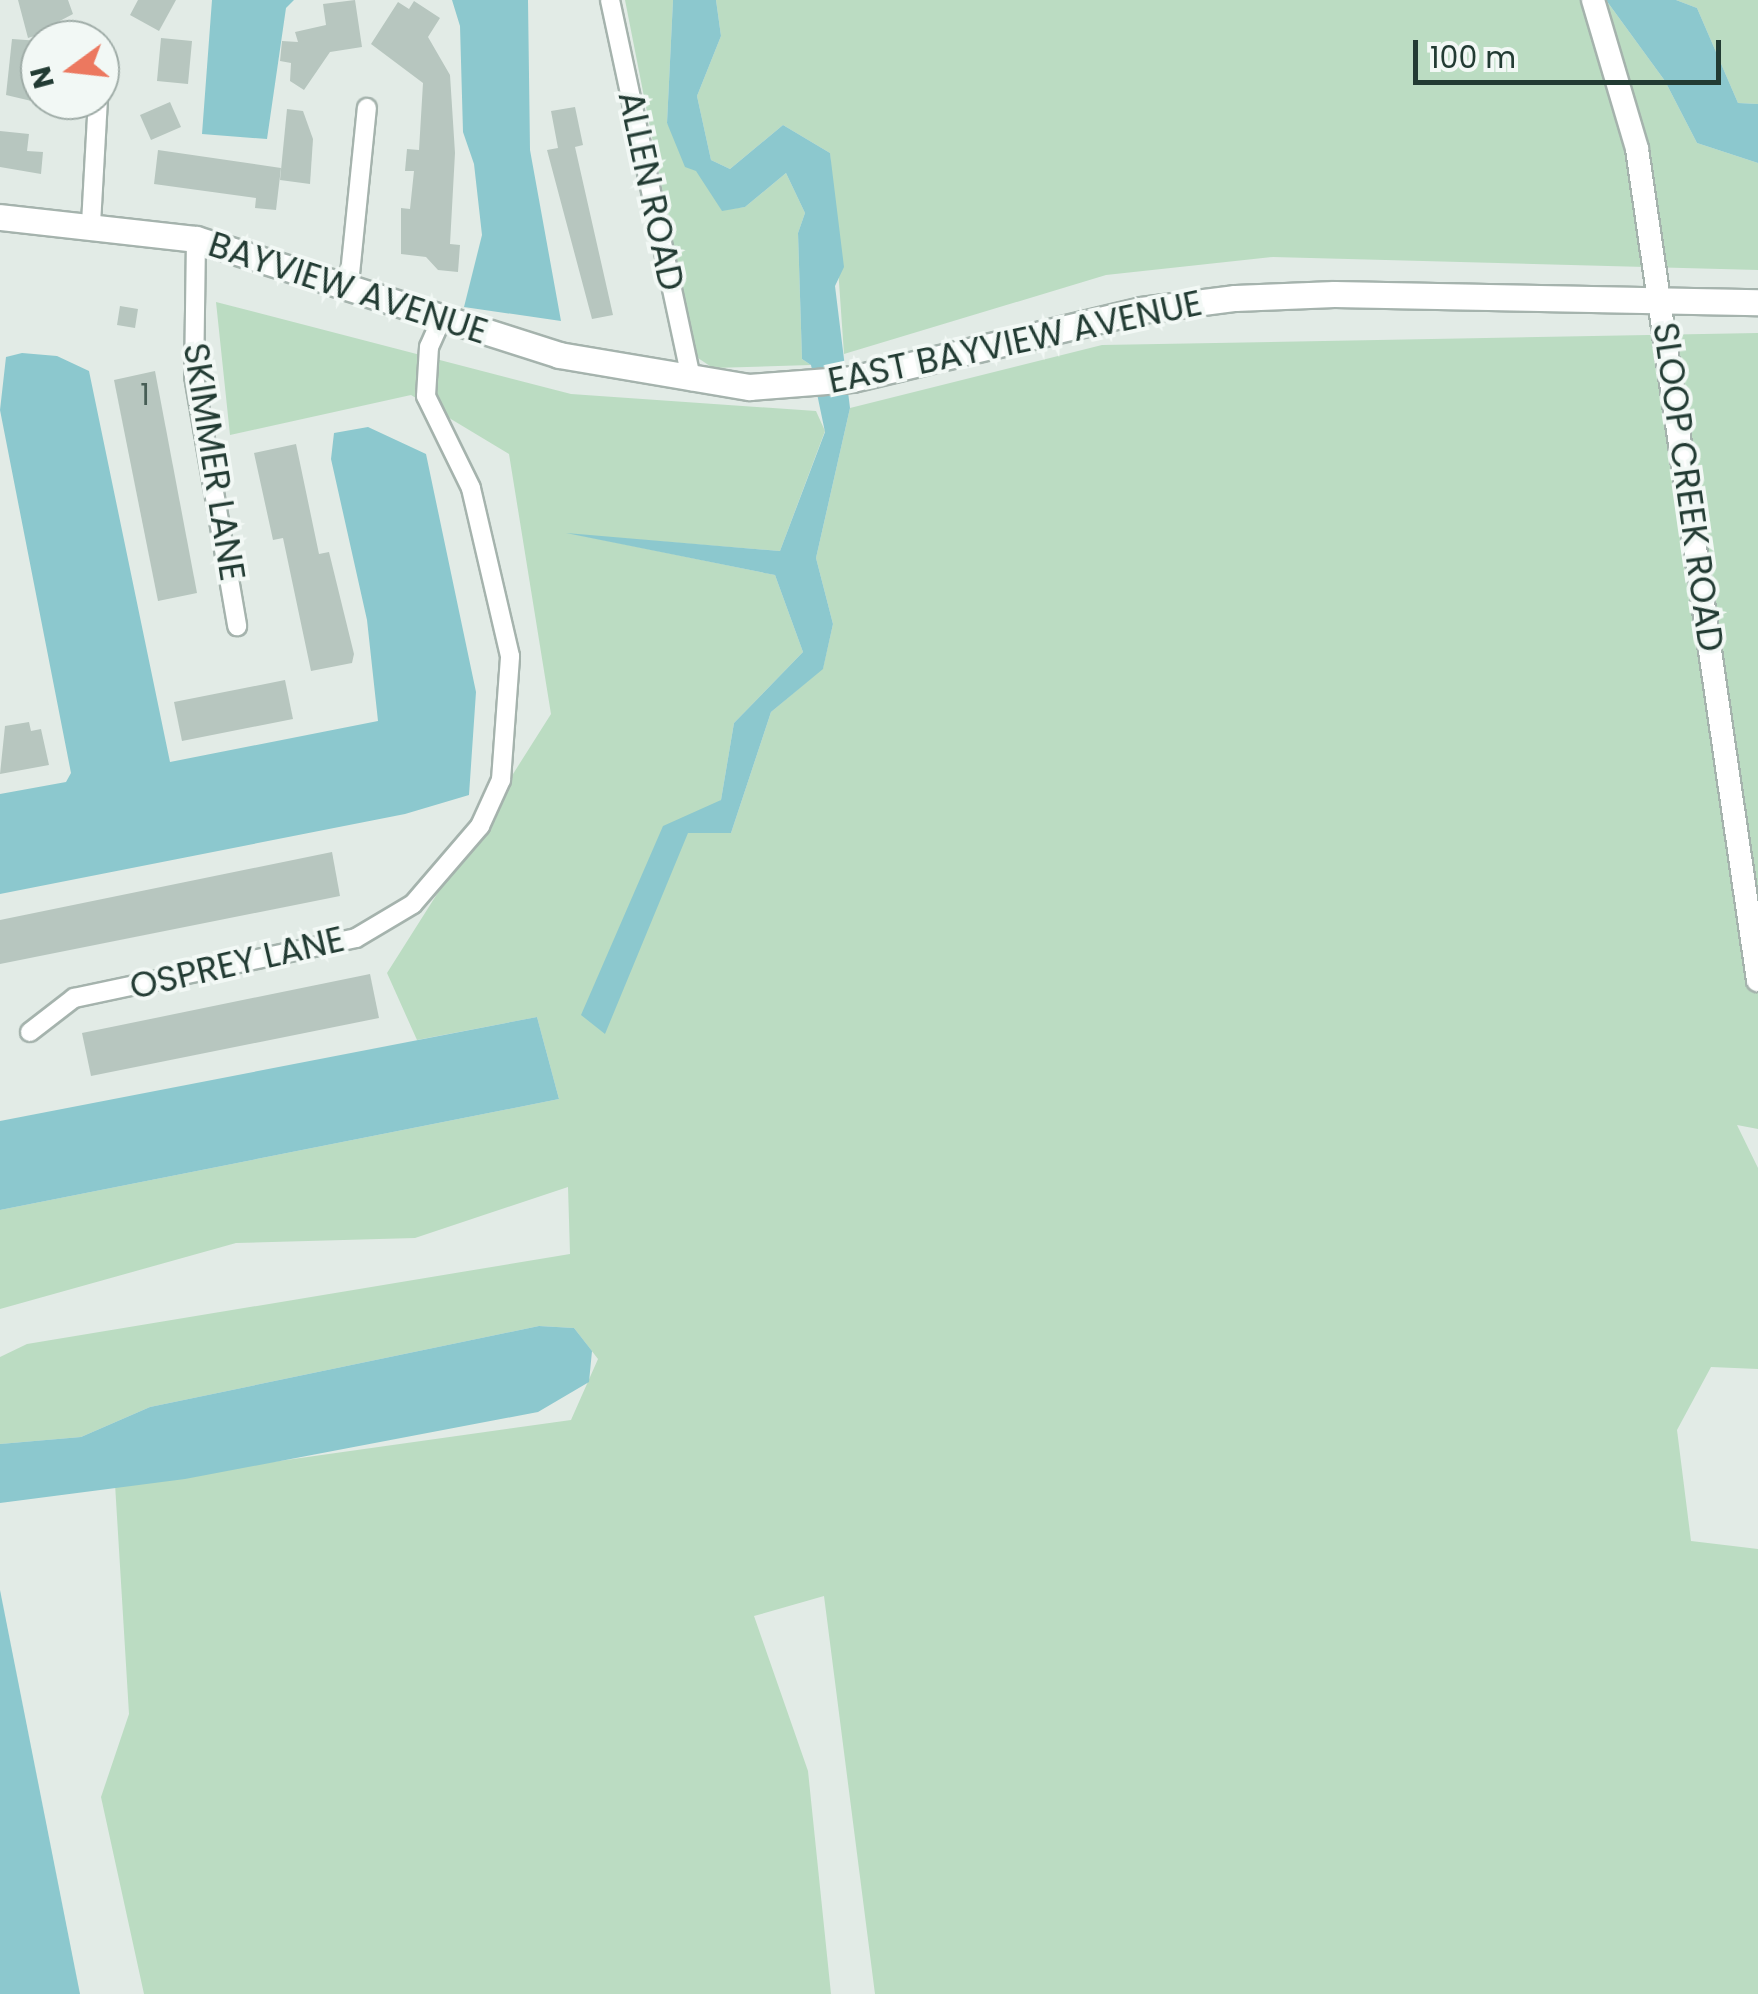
<!DOCTYPE html>
<html>
<head>
<meta charset="utf-8">
<style>
	body { margin:0 }
	#map { position:relative; width:1758px; height:1994px; overflow:hidden; background:#e2ebe6; font-family:Poppins,sans-serif }
	div>[style] { position:absolute }
	.green>* { inset:0; background:#bbdcc2 }
	.water>* { inset:0; background:#8cc8ce }
	.building>* { inset:0; background:#b7c6bf }
	.roads { filter:drop-shadow(2px 0 #a5b3ad) drop-shadow(-2px 0 #a5b3ad) drop-shadow(0 2px #a5b3ad) drop-shadow(0 -2px #a5b3ad) }
	.minor>* { height:18px; margin:-9px; padding:0 9px; transform-origin:9px; border-radius:9px; background:#fff }
	.tertiary>* { height:22px; margin:-11px; padding:0 11px; transform-origin:11px; border-radius:11px; background:#fff }
	.secondary>* { height:25px; margin:-12.5px; padding:0 12.5px; transform-origin:12.5px; border-radius:12.5px; background:#fff }
	span { translate:-50% -50%; white-space:nowrap; text-align:center; line-height:1.15; -webkit-text-stroke:8px #f2f8f5; paint-order:stroke }
	.number-label { font-size:30px; color:#475e56 }
	.number-label span { -webkit-text-stroke-width:0 }
	.street-label { font-size:35px; color:#223b33 }
	.north { position:absolute; left:20px; top:20px; width:100px; height:100px; box-sizing:border-box; background:#f2f8f5; border:2px solid #9faca7; border-radius:50%; rotate:255deg; font-size:28px; font-weight:700; line-height:40px; text-align:center; color:#223b33 }
	.north::after { content:''; display:block; margin:auto; width:35px; height:45px; background:#ec785f; clip-path:polygon(50% 0,100% 100%,50% 72%,0 100%) }
	.scale { position:absolute; left:1413px; top:40px; width:308px; height:45px; box-sizing:border-box; border:5px solid #223b33; border-top:0; padding-left:12px; font-size:30px; line-height:35px; white-space:nowrap; color:#223b33; -webkit-text-stroke:8px #f2f8f5; paint-order:stroke }
</style>
</head>
<body>
<div id="map">
	<div class="green">
		<div style="clip-path:polygon(625px 0,673px 0,667px 123px,722px 210px,745px 207px,786px 173px,805px 213px,798px 233px,802px 359px,811px 365px,713px 368px,695px 356px)"></div>
		<div style="clip-path:polygon(716px 0,1606px 0,1665px 81px,1697px 143px,1758px 163px,1758px 270px,1273px 257px,1106px 275px,844px 354px,830px 153px,783px 125px,730px 169px,711px 160px,697px 96px,721px 36px)"></div>
		<div style="clip-path:polygon(1676px 0,1758px 0,1758px 104px,1738px 103px,1697px 8px)"></div>
		<div style="clip-path:polygon(216px 302px,571px 394px,816px 411px,825px 431px,780px 551px,579px 535px,775px 575px,803px 652px,734px 723px,721px 800px,688px 833px,731px 833px,771px 712px,823px 668px,833px 624px,816px 558px,850px 408px,1102px 345px,1758px 333px,1758px 1129px,1737px 1125px,1758px 1168px,1758px 1369px,1711px 1367px,1677px 1430px,1691px 1541px,1758px 1549px,1758px 1994px,875px 1994px,824px 1596px,754px 1616px,808px 1771px,831px 1994px,144px 1994px,101px 1797px,129px 1714px,115px 1484px,571px 1420px,598px 1359px,574px 1328px,539px 1326px,150px 1407px,81px 1437px,0 1444px,0 1357px,27px 1344px,570px 1254px,568px 1187px,415px 1238px,236px 1243px,0 1309px,0 1210px,559px 1099px,537px 1017px,417px 1040px,387px 973px,551px 714px,509px 454px,411px 395px,230px 435px)"></div>
	</div>
	<div class="water">
		<div style="clip-path:polygon(212px 0,294px 0,286px 8px,267px 139px,202px 134px)"></div>
		<div style="clip-path:polygon(452px 0,528px 0,530px 150px,561px 321px,464px 307px,482px 235px,474px 164px,463px 132px,460px 26px)"></div>
		<div style="clip-path:polygon(673px 0,716px 0,721px 36px,697px 96px,711px 160px,730px 169px,783px 125px,830px 153px,844px 267px,835px 286px,850px 408px,816px 558px,833px 624px,823px 669px,771px 712px,731px 833px,688px 833px,605px 1034px,581px 1015px,663px 826px,721px 800px,734px 723px,803px 652px,775px 575px,566px 533px,780px 551px,825px 432px,811px 365px,802px 359px,798px 233px,805px 213px,786px 173px,745px 207px,722px 211px,696px 171px,685px 167px,667px 123px)"></div>
		<div style="clip-path:polygon(1606px 0,1676px 0,1697px 8px,1738px 103px,1758px 104px,1758px 163px,1697px 143px,1665px 81px)"></div>
		<div style="clip-path:polygon(22px 353px,57px 356px,89px 371px,170px 762px,378px 721px,367px 620px,331px 459px,334px 433px,368px 427px,426px 454px,476px 692px,469px 795px,405px 814px,0 894px,0 794px,66px 782px,71px 773px,0 410px,6px 357px)"></div>
		<div style="clip-path:polygon(537px 1017px,559px 1099px,0 1210px,0 1121px)"></div>
		<div style="clip-path:polygon(539px 1326px,574px 1328px,592px 1351px,589px 1382px,538px 1412px,185px 1479px,0 1503px,0 1444px,81px 1437px,150px 1407px)"></div>
		<div style="clip-path:polygon(0 1590px,80px 1994px,0 1994px)"></div>
	</div>
	<div class="building">
		<div style="clip-path:polygon(18px 0,68px 0,73px 14px,54px 24px,56px 29px,28px 38px)"></div>
		<div style="clip-path:polygon(138px 0,176px 0,159px 31px,130px 15px)"></div>
		<div style="clip-path:polygon(355px 0,362px 47px,330px 52px,304px 90px,290px 81px,291px 63px,280px 61px,282px 41px,298px 42px,295px 32px,326px 25px,323px 4px)"></div>
		<div style="clip-path:polygon(414px 1px,440px 18px,428px 37px,450px 75px,455px 153px,450px 244px,460px 245px,458px 272px,438px 270px,426px 257px,401px 254px,401px 208px,410px 209px,414px 171px,405px 171px,407px 149px,419px 150px,423px 83px,371px 44px,398px 2px,409px 9px)"></div>
		<div style="clip-path:polygon(161px 38px,192px 41px,188px 84px,157px 81px)"></div>
		<div style="clip-path:polygon(12px 39px,40px 41px,40px 103px,6px 95px)"></div>
		<div style="clip-path:polygon(170px 102px,181px 127px,151px 140px,140px 115px)"></div>
		<div style="clip-path:polygon(575px 107px,583px 145px,575px 147px,613px 315px,592px 319px,547px 150px,558px 148px,551px 111px)"></div>
		<div style="clip-path:polygon(287px 109px,303px 111px,313px 139px,310px 184px,280px 180px)"></div>
		<div style="clip-path:polygon(0 131px,29px 134px,27px 151px,43px 152px,41px 174px,0 167px)"></div>
		<div style="clip-path:polygon(158px 150px,281px 168px,276px 210px,255px 208px,256px 198px,154px 184px)"></div>
		<div style="clip-path:polygon(120px 306px,138px 309px,135px 328px,117px 325px)"></div>
		<div style="clip-path:polygon(155px 371px,197px 593px,158px 601px,114px 380px)"></div>
		<div style="clip-path:polygon(296px 444px,319px 554px,329px 552px,354px 654px,352px 663px,311px 671px,283px 538px,273px 540px,254px 453px)"></div>
		<div style="clip-path:polygon(285px 680px,293px 719px,182px 741px,174px 702px)"></div>
		<div style="clip-path:polygon(29px 722px,31px 731px,41px 729px,49px 765px,0 774px,5px 726px)"></div>
		<div style="clip-path:polygon(332px 852px,340px 896px,0 964px,0 920px)"></div>
		<div style="clip-path:polygon(370px 974px,379px 1018px,91px 1076px,82px 1033px)"></div>
	</div>
	<div class="roads">
		<div class="minor">
			<div style="left:610px;top:0;width:390px;rotate:77.9deg"></div>
			<div style="left:91px;top:224px;width:124px;rotate:-86.8deg"></div>
			<div style="left:196px;top:239px;width:137px;rotate:90.8deg"></div>
			<div style="left:194px;top:376px;width:254px;rotate:80.2deg"></div>
			<div style="left:349px;top:284px;width:177px;rotate:-84.2deg"></div>
			<div style="left:30px;top:1032px;width:56px;rotate:-37.7deg"></div>
			<div style="left:74px;top:998px;width:288px;rotate:-12deg"></div>
			<div style="left:356px;top:938px;width:66px;rotate:-30.8deg"></div>
			<div style="left:413px;top:904px;width:103px;rotate:-49.3deg"></div>
			<div style="left:480px;top:826px;width:51px;rotate:-65.5deg"></div>
			<div style="left:501px;top:780px;width:124px;rotate:-85.8deg"></div>
			<div style="left:510px;top:656px;width:172px;rotate:-103.1deg"></div>
			<div style="left:471px;top:488px;width:102px;rotate:-116.1deg"></div>
			<div style="left:426px;top:396px;width:49px;rotate:-86.5deg"></div>
			<div style="left:429px;top:347px;width:32px;rotate:-66deg"></div>
		</div>
		<div class="tertiary">
			<div style="left:1593px;top:0;width:155px;rotate:73.5deg"></div>
			<div style="left:1637px;top:149px;width:840px;rotate:81.72deg"></div>
		</div>
		<div class="secondary">
			<div style="left:0;top:217px;width:197px;rotate:6.4deg"></div>
			<div style="left:196px;top:239px;width:381px;rotate:17.7deg"></div>
			<div style="left:559px;top:355px;width:193px;rotate:9.6deg"></div>
			<div style="left:749px;top:387px;width:103px;rotate:-4.4deg"></div>
			<div style="left:852px;top:379px;width:297px;rotate:-13.4deg"></div>
			<div style="left:1141px;top:310px;width:95px;rotate:-7.3deg"></div>
			<div style="left:1235px;top:298px;width:99px;rotate:-2.3deg"></div>
			<div style="left:1334px;top:294px;width:424px;rotate:1.1deg"></div>
		</div>
	</div>
	<div class="number-label">
		<span style="left:145px;top:395px">1</span>
	</div>
	<div class="street-label">
		<span style="left:651px;top:191px;rotate:78deg">ALLEN ROAD</span>
		<span style="left:348px;top:288px;rotate:18deg">BAYVIEW AVENUE</span>
		<span style="left:1015px;top:342px;rotate:-12deg">EAST BAYVIEW AVENUE</span>
		<span style="left:214px;top:462px;rotate:81deg">SKIMMER LANE</span>
		<span style="left:1688px;top:487px;rotate:82deg">SLOOP CREEK ROAD</span>
		<span style="left:237px;top:963px;rotate:-13deg">OSPREY LANE</span>
	</div>
	<div class="north">N</div>
	<div class="scale">100 m</div>
</div>
</body>
</html>
